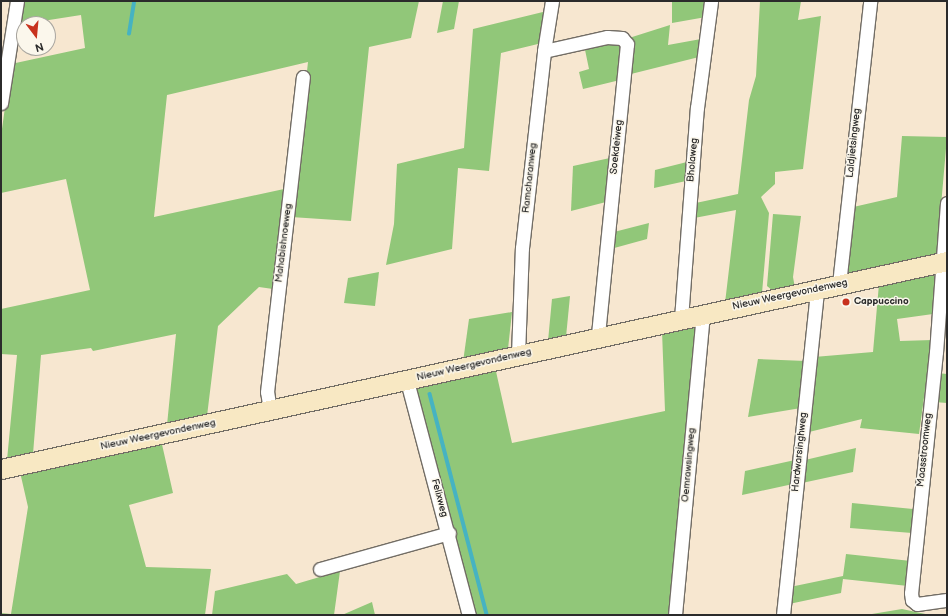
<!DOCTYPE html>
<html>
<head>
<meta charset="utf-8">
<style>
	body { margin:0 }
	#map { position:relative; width:948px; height:616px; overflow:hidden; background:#f7e7d0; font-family:"Balsamiq Sans",sans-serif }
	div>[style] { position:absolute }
	.green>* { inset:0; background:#91c779 }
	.stream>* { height:3.5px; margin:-1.75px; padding:0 1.75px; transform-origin:1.75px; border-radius:1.75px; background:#46b3c2 }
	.roads { filter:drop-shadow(1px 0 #726d65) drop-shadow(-1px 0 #726d65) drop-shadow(0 1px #726d65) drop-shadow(0 -1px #726d65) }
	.street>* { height:13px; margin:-6.5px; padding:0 6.5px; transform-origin:6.5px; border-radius:6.5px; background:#fff }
	.secondary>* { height:19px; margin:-9.5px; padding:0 9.5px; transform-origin:9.5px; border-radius:9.5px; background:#f8e8c3 }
	.dots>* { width:11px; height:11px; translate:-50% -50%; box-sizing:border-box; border:2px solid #fbf7ec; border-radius:50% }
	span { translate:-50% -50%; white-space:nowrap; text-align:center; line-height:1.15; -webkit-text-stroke:3px #fbf7ec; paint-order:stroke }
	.street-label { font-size:10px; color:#2b2b2b }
	.poi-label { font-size:10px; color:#2b2b2b; font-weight:700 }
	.left { translate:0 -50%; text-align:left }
	.frame { position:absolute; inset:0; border:2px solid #2b2b2b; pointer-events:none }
	.north { position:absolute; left:16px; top:16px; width:40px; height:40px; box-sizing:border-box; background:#fbf7ec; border:1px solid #a8a59f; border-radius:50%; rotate:164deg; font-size:11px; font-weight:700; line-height:16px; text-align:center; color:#2b2b2b }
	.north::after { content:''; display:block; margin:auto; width:14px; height:18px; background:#c8321e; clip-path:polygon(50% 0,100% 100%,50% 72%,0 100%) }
</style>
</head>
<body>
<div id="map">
	<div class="green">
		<div style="clip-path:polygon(21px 1px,419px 1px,411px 38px,369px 47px,351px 221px,291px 217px,308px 62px,167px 95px,154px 217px,284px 189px,273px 289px,259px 287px,218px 326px,207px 416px,167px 425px,176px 334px,93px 351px,91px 348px,41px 355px,33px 454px,7px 460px,17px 355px,1px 354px,1px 309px,90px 290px,66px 179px,1px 193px,1px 136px,11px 64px,85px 48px,81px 15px,17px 25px)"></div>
		<div style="clip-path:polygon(443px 1px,459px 1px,454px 29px,437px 33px)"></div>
		<div style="clip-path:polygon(672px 1px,708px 1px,706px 17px,672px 23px)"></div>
		<div style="clip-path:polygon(760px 1px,801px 1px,798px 20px,821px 16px,803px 169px,775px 172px,775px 184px,761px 197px,769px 213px,762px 293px,725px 303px,736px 210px,689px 219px,691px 204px,738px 194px,749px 100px,756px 76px)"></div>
		<div style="clip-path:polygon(547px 11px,542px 43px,501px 53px,489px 171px,458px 168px,452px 249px,386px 265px,394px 224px,397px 164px,464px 148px,473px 29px)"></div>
		<div style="clip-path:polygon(670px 25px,668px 45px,701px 39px,699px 57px,627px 75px,629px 38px)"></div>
		<div style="clip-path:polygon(603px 41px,621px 43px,620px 80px,583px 89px,579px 72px,589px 69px,584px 45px)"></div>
		<div style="clip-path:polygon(902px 136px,947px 137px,937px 252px,935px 256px,846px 274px,849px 208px,897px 197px)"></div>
		<div style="clip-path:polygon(610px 158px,606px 202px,571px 211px,573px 166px)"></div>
		<div style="clip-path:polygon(687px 162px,686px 181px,654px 188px,655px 170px)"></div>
		<div style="clip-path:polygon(773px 214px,801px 216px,793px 277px,795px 288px,773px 291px,767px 286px)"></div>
		<div style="clip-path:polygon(649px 223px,647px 239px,607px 250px,610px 233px)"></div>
		<div style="clip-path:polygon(934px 271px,936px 288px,933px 314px,897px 319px,900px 341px,932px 340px,919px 434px,860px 428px,862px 419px,809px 432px,807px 430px,814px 357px,873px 352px,879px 284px)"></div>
		<div style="clip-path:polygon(379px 272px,375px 306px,344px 303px,348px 278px)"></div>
		<div style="clip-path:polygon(570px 296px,566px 337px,548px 341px,552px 299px)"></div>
		<div style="clip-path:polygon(512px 312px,508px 349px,463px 362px,469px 319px)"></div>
		<div style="clip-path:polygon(685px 326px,696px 328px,671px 615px,473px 615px,416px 391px,418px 386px,495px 367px,512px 443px,665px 411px,662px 331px)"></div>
		<div style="clip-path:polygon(758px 359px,806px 361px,801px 408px,748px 417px)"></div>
		<div style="clip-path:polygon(937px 373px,947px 374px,947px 403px,934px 402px)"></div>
		<div style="clip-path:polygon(161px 440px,173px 493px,129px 505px,146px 567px,211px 569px,205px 615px,1px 615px,1px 613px,11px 614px,28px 507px,20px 472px)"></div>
		<div style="clip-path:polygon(856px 448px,853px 472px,802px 483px,805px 460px)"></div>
		<div style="clip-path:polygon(795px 460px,793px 484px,742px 495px,745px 471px)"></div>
		<div style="clip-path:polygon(852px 503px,913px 509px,912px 533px,850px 528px)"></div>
		<div style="clip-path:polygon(846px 554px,911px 561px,908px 586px,843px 579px,841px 593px,789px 604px,790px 587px,843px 576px)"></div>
		<div style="clip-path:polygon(340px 571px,334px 615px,212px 615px,215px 591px,287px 574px,296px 584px)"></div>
		<div style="clip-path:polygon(372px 602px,375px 615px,342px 615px)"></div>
		<div style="clip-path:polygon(902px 609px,930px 615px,866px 615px)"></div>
	</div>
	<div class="stream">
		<div style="left:129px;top:34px;width:33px;rotate:-81deg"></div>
		<div style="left:430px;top:394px;width:228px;rotate:75.5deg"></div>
	</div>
	<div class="roads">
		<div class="street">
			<div style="left:544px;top:51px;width:65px;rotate:-12.5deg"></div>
			<div style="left:607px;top:37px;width:15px;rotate:4deg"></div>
			<div style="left:622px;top:38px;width:8px;rotate:50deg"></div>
			<div style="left:627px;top:44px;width:294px;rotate:95.7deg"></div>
			<div style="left:1px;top:103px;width:103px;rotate:-81.1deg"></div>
			<div style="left:947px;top:203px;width:149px;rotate:94.2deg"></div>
			<div style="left:936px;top:352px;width:242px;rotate:95.9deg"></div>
			<div style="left:911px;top:593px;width:7px;rotate:82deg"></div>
			<div style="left:912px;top:600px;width:6px;rotate:39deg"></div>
			<div style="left:917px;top:604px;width:30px;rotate:-8deg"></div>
			<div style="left:839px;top:284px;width:285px;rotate:-83.7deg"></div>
			<div style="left:681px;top:319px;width:212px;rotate:-85.7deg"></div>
			<div style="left:697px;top:108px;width:108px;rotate:-82.5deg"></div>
			<div style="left:518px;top:355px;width:107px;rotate:-87.9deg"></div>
			<div style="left:522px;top:248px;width:198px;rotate:-83.6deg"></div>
			<div style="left:544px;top:51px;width:51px;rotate:-80.9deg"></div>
			<div style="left:407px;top:381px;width:242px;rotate:75.2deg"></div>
			<div style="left:270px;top:410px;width:18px;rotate:-99deg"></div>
			<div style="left:267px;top:392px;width:317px;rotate:-83.5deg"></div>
			<div style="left:320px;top:569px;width:134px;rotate:-15.6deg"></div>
			<div style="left:675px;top:615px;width:302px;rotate:-84.7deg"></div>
			<div style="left:783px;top:615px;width:328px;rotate:-84deg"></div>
		</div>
		<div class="secondary">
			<div style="left:1px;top:469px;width:969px;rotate:-12.4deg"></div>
		</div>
	</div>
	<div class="dots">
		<div style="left:846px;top:302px;background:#c8321e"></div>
	</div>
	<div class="street-label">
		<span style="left:854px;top:143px;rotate:-84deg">Laldjietsingweg</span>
		<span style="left:617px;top:147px;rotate:-84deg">Soekdeiweg</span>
		<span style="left:693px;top:160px;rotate:-85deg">Bholaweg</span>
		<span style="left:530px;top:178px;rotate:-84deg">Ramcharanweg</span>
		<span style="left:284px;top:243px;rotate:-83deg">Mahabishnoeweg</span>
		<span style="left:790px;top:295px;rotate:-12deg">Nieuw Weergevondenweg</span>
		<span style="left:474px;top:365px;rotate:-13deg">Nieuw Weergevondenweg</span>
		<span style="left:158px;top:435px;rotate:-12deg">Nieuw Weergevondenweg</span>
		<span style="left:925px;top:450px;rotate:-84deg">Maasstroomweg</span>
		<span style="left:800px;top:452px;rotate:-84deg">Hardwarsinghweg</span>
		<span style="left:689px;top:465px;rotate:-85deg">Oemrawsingweg</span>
		<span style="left:439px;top:498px;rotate:75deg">Felixweg</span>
	</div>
	<div class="poi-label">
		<span class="left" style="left:854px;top:302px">Cappuccino</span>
	</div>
	<div class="frame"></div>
	<div class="north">N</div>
</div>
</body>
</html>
